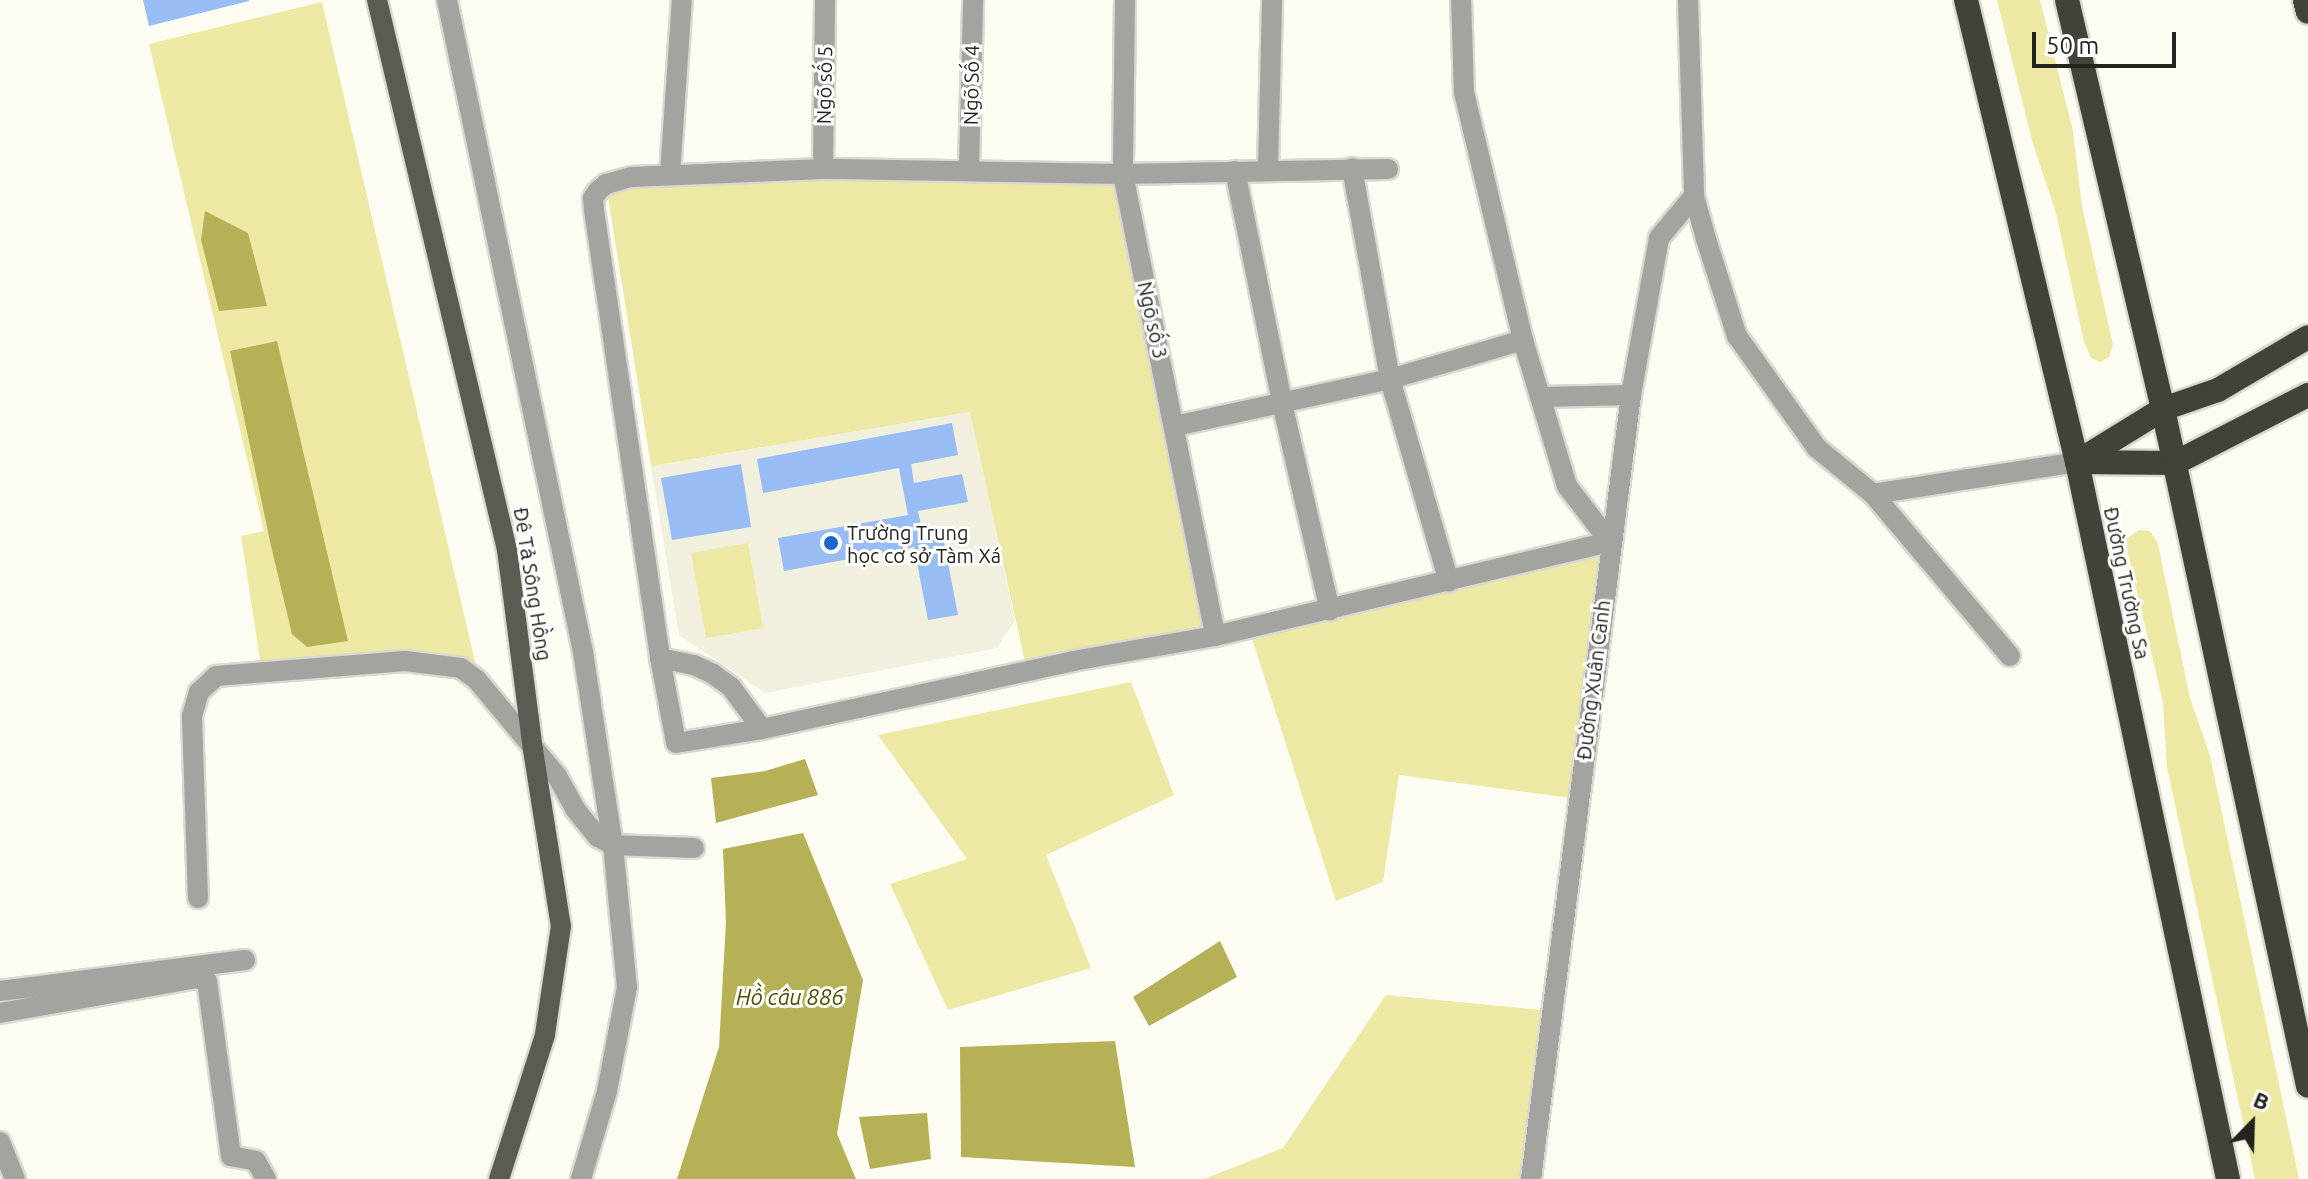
<!DOCTYPE html>
<html>
<head>
<meta charset="utf-8">
<style>
	body { margin:0 }
	#map { position:relative; width:2308px; height:1179px; overflow:hidden; background:#fcfcf2; font-family:Ubuntu,sans-serif }
	div>[style] { position:absolute }
	.built>* { inset:0; background:#f1f0df }
	.green>* { inset:0; background:#ede9a4 }
	.water>* { inset:0; background:#b6b056 }
	.building>* { inset:0; background:#98bcf4 }
	.roads { filter:drop-shadow(2px 0 #d9d9d0) drop-shadow(-2px 0 #d9d9d0) drop-shadow(0 2px #d9d9d0) drop-shadow(0 -2px #d9d9d0) }
	.minor>* { height:20px; margin:-10px; padding:0 10px; transform-origin:10px; border-radius:10px; background:#a3a39f }
	.major>* { height:20px; margin:-10px; padding:0 10px; transform-origin:10px; border-radius:10px; background:#5b5b54 }
	.highway>* { height:24px; margin:-12px; padding:0 12px; transform-origin:12px; border-radius:12px; background:#42423a }
	.dots>* { width:22px; height:22px; translate:-50% -50%; box-sizing:border-box; border:4px solid #fffffe; border-radius:50% }
	span { translate:-50% -50%; white-space:nowrap; text-align:center; line-height:1.15; -webkit-text-stroke:6px #fffffe; paint-order:stroke }
	.street-label { font-size:20px; color:#23231f }
	.poi-label { font-size:20px; color:#23231f }
	.left { translate:0 -50%; text-align:left }
	.water-label { font-size:22px; color:#514c02; font-style:italic }
	.north { position:absolute; left:2212px; top:1083px; width:80px; height:80px; -webkit-text-stroke:6px #fffffe; paint-order:stroke; rotate:23deg; font-size:22px; font-weight:700; line-height:32px; text-align:center; color:#23231f }
	.north::after { content:''; display:block; margin:auto; width:28px; height:36px; background:#23231f; clip-path:polygon(50% 0,100% 100%,50% 72%,0 100%) }
	.scale { position:absolute; left:2032px; top:32px; width:144px; height:36px; box-sizing:border-box; border:4px solid #23231f; border-top:0; padding-left:10px; font-size:24px; line-height:28px; white-space:nowrap; color:#23231f; -webkit-text-stroke:6px #fffffe; paint-order:stroke }
</style>
</head>
<body>
<div id="map">
	<div class="built">
		<div style="clip-path:polygon(971px 412px,1015px 620px,997px 648px,765px 693px,679px 635px,651px 466px)"></div>
	</div>
	<div class="green">
		<div style="clip-path:polygon(1997px 0,2040px 0,2073px 131px,2082px 206px,2113px 345px,2109px 357px,2100px 362px,2091px 358px,2084px 342px,2056px 213px,2032px 141px)"></div>
		<div style="clip-path:polygon(322px 2px,475px 662px,260px 660px,241px 536px,264px 531px,149px 44px)"></div>
		<div style="clip-path:polygon(1123px 174px,1215px 636px,1025px 662px,970px 412px,651px 466px,606px 184px)"></div>
		<div style="clip-path:polygon(2139px 530px,2150px 531px,2158px 544px,2190px 698px,2210px 756px,2299px 1179px,2255px 1179px,2167px 767px,2163px 703px,2127px 549px,2127px 538px)"></div>
		<div style="clip-path:polygon(1610px 542px,1578px 799px,1399px 775px,1383px 882px,1336px 901px,1249px 629px)"></div>
		<div style="clip-path:polygon(748px 543px,763px 628px,706px 638px,691px 553px)"></div>
		<div style="clip-path:polygon(1131px 682px,1174px 795px,1046px 855px,1091px 968px,948px 1010px,890px 884px,967px 859px,878px 735px)"></div>
		<div style="clip-path:polygon(1386px 995px,1552px 1011px,1531px 1179px,1204px 1179px,1283px 1148px)"></div>
	</div>
	<div class="water">
		<div style="clip-path:polygon(205px 211px,248px 233px,267px 306px,219px 311px,201px 240px)"></div>
		<div style="clip-path:polygon(277px 341px,348px 641px,307px 647px,292px 634px,271px 546px,230px 351px)"></div>
		<div style="clip-path:polygon(805px 759px,818px 795px,716px 823px,711px 778px,765px 771px)"></div>
		<div style="clip-path:polygon(803px 833px,863px 980px,837px 1134px,856px 1179px,677px 1179px,719px 1047px,726px 922px,723px 849px)"></div>
		<div style="clip-path:polygon(1220px 941px,1237px 977px,1149px 1026px,1133px 997px)"></div>
		<div style="clip-path:polygon(1115px 1041px,1135px 1167px,961px 1157px,960px 1047px)"></div>
		<div style="clip-path:polygon(927px 1113px,931px 1159px,870px 1169px,859px 1117px)"></div>
	</div>
	<div class="building">
		<div style="clip-path:polygon(143px 0,249px 0,249px 1px,149px 26px)"></div>
		<div style="clip-path:polygon(952px 423px,958px 455px,911px 464px,914px 483px,962px 474px,968px 502px,918px 511px,922px 530px,941px 527px,958px 615px,928px 620px,914px 547px,784px 571px,778px 538px,908px 515px,899px 468px,763px 493px,757px 459px)"></div>
		<div style="clip-path:polygon(741px 464px,751px 527px,672px 540px,661px 478px)"></div>
	</div>
	<div class="roads">
		<div class="minor">
			<div style="left:447px;top:0;width:666px;rotate:78.22deg"></div>
			<div style="left:583px;top:652px;width:195px;rotate:81.2deg"></div>
			<div style="left:613px;top:845px;width:143px;rotate:84.4deg"></div>
			<div style="left:627px;top:987px;width:106px;rotate:100.9deg"></div>
			<div style="left:607px;top:1091px;width:92px;rotate:106.5deg"></div>
			<div style="left:1125px;top:0;width:174px;rotate:90.7deg"></div>
			<div style="left:1123px;top:174px;width:471px;rotate:78.7deg"></div>
			<div style="left:1688px;top:0;width:196px;rotate:88.2deg"></div>
			<div style="left:1694px;top:196px;width:45px;rotate:74.4deg"></div>
			<div style="left:1706px;top:239px;width:102px;rotate:72.3deg"></div>
			<div style="left:1737px;top:336px;width:138px;rotate:54.5deg"></div>
			<div style="left:1817px;top:448px;width:72px;rotate:39.4deg"></div>
			<div style="left:1873px;top:494px;width:206px;rotate:-8.9deg"></div>
			<div style="left:1268px;top:168px;width:168px;rotate:-88.6deg"></div>
			<div style="left:1352px;top:168px;width:214px;rotate:79.8deg"></div>
			<div style="left:1390px;top:379px;width:211px;rotate:73.8deg"></div>
			<div style="left:823px;top:169px;width:169px;rotate:-89.3deg"></div>
			<div style="left:969px;top:169px;width:169px;rotate:-88.6deg"></div>
			<div style="left:1388px;top:169px;width:265px;rotate:178.9deg"></div>
			<div style="left:1123px;top:174px;width:300px;rotate:-179deg"></div>
			<div style="left:823px;top:169px;width:192px;rotate:177.6deg"></div>
			<div style="left:631px;top:177px;width:26px;rotate:164deg"></div>
			<div style="left:606px;top:184px;width:11px;rotate:139deg"></div>
			<div style="left:598px;top:191px;width:9px;rotate:126deg"></div>
			<div style="left:593px;top:198px;width:12px;rotate:85deg"></div>
			<div style="left:594px;top:210px;width:453px;rotate:81.6deg"></div>
			<div style="left:660px;top:658px;width:86px;rotate:79.3deg"></div>
			<div style="left:676px;top:743px;width:87px;rotate:-9.2deg"></div>
			<div style="left:762px;top:729px;width:318px;rotate:-12.3deg"></div>
			<div style="left:1073px;top:661px;width:144px;rotate:-10deg"></div>
			<div style="left:1215px;top:636px;width:406px;rotate:-13.4deg"></div>
			<div style="left:1610px;top:542px;width:71px;rotate:-127.5deg"></div>
			<div style="left:1567px;top:486px;width:152px;rotate:-106.8deg"></div>
			<div style="left:1523px;top:340px;width:254px;rotate:-103.4deg"></div>
			<div style="left:1464px;top:93px;width:93px;rotate:-91.8deg"></div>
			<div style="left:1235px;top:171px;width:237px;rotate:78.5deg"></div>
			<div style="left:1282px;top:403px;width:213px;rotate:77deg"></div>
			<div style="left:670px;top:174px;width:174px;rotate:-86.1deg"></div>
			<div style="left:1541px;top:397px;width:90px;rotate:-1.3deg"></div>
			<div style="left:1175px;top:426px;width:220px;rotate:-12.3deg"></div>
			<div style="left:1390px;top:379px;width:139px;rotate:-16.3deg"></div>
			<div style="left:1873px;top:494px;width:212px;rotate:49.8deg"></div>
			<div style="left:660px;top:658px;width:35px;rotate:12deg"></div>
			<div style="left:694px;top:665px;width:21px;rotate:25deg"></div>
			<div style="left:713px;top:674px;width:22px;rotate:36deg"></div>
			<div style="left:731px;top:687px;width:52px;rotate:53.6deg"></div>
			<div style="left:198px;top:898px;width:182px;rotate:-91.9deg"></div>
			<div style="left:192px;top:716px;width:25px;rotate:-74deg"></div>
			<div style="left:199px;top:692px;width:23px;rotate:-43deg"></div>
			<div style="left:216px;top:676px;width:190px;rotate:-4.5deg"></div>
			<div style="left:405px;top:661px;width:56px;rotate:7.1deg"></div>
			<div style="left:461px;top:668px;width:20px;rotate:37deg"></div>
			<div style="left:477px;top:680px;width:125px;rotate:50.2deg"></div>
			<div style="left:557px;top:776px;width:38px;rotate:61deg"></div>
			<div style="left:575px;top:809px;width:36px;rotate:51deg"></div>
			<div style="left:598px;top:837px;width:17px;rotate:28deg"></div>
			<div style="left:613px;top:845px;width:81px;rotate:2.1deg"></div>
			<div style="left:0;top:991px;width:247px;rotate:-7.2deg"></div>
			<div style="left:0;top:1013px;width:199px;rotate:-10.1deg"></div>
			<div style="left:196px;top:978px;width:11px;rotate:15deg"></div>
			<div style="left:207px;top:981px;width:177px;rotate:82.2deg"></div>
			<div style="left:231px;top:1156px;width:25px;rotate:11deg"></div>
			<div style="left:256px;top:1161px;width:21px;rotate:61deg"></div>
			<div style="left:0;top:1142px;width:40px;rotate:68deg"></div>
			<div style="left:1531px;top:1179px;width:790px;rotate:-82.73deg"></div>
			<div style="left:1631px;top:395px;width:159px;rotate:-79.9deg"></div>
			<div style="left:1659px;top:238px;width:55px;rotate:-50.2deg"></div>
		</div>
		<div class="major">
			<div style="left:377px;top:0;width:565px;rotate:76.7deg"></div>
			<div style="left:507px;top:550px;width:202px;rotate:82.6deg"></div>
			<div style="left:533px;top:750px;width:178px;rotate:81deg"></div>
			<div style="left:561px;top:926px;width:110px;rotate:98.4deg"></div>
			<div style="left:545px;top:1035px;width:151px;rotate:107.7deg"></div>
		</div>
		<div class="highway">
			<div style="left:1966px;top:0;width:475px;rotate:76.5deg"></div>
			<div style="left:2077px;top:462px;width:733px;rotate:78.11deg"></div>
			<div style="left:2067px;top:0;width:420px;rotate:76.8deg"></div>
			<div style="left:2163px;top:409px;width:692px;rotate:77.91deg"></div>
			<div style="left:2305px;top:0;width:12px;rotate:76deg"></div>
			<div style="left:2077px;top:462px;width:101px;rotate:-31.6deg"></div>
			<div style="left:2163px;top:409px;width:58px;rotate:-19.1deg"></div>
			<div style="left:2218px;top:390px;width:104px;rotate:-30.5deg"></div>
			<div style="left:2077px;top:462px;width:98px;rotate:0.6deg"></div>
			<div style="left:2175px;top:463px;width:149px;rotate:-27.1deg"></div>
		</div>
	</div>
	<div class="dots">
		<div style="left:831px;top:543px;background:#1e64d0"></div>
	</div>
	<div class="street-label">
		<span style="left:824px;top:85px;rotate:-89deg">Ngõ số 5</span>
		<span style="left:971px;top:85px;rotate:-89deg">Ngõ Số 4</span>
		<span style="left:1153px;top:320px;rotate:78deg">Ngõ số 3</span>
		<span style="left:2127px;top:583px;rotate:78deg">Đường Trường Sa</span>
		<span style="left:533px;top:584px;rotate:81deg">Đê Tả Sông Hồng</span>
		<span style="left:1593px;top:680px;rotate:-83deg">Đường Xuân Canh</span>
	</div>
	<div class="poi-label">
		<span class="left" style="left:847px;top:544px">Trường Trung<br>học cơ sở Tàm Xá</span>
	</div>
	<div class="water-label">
		<span style="left:790px;top:997px">Hồ câu 886</span>
	</div>
	<div class="north">B</div>
	<div class="scale">50 m</div>
</div>
</body>
</html>
